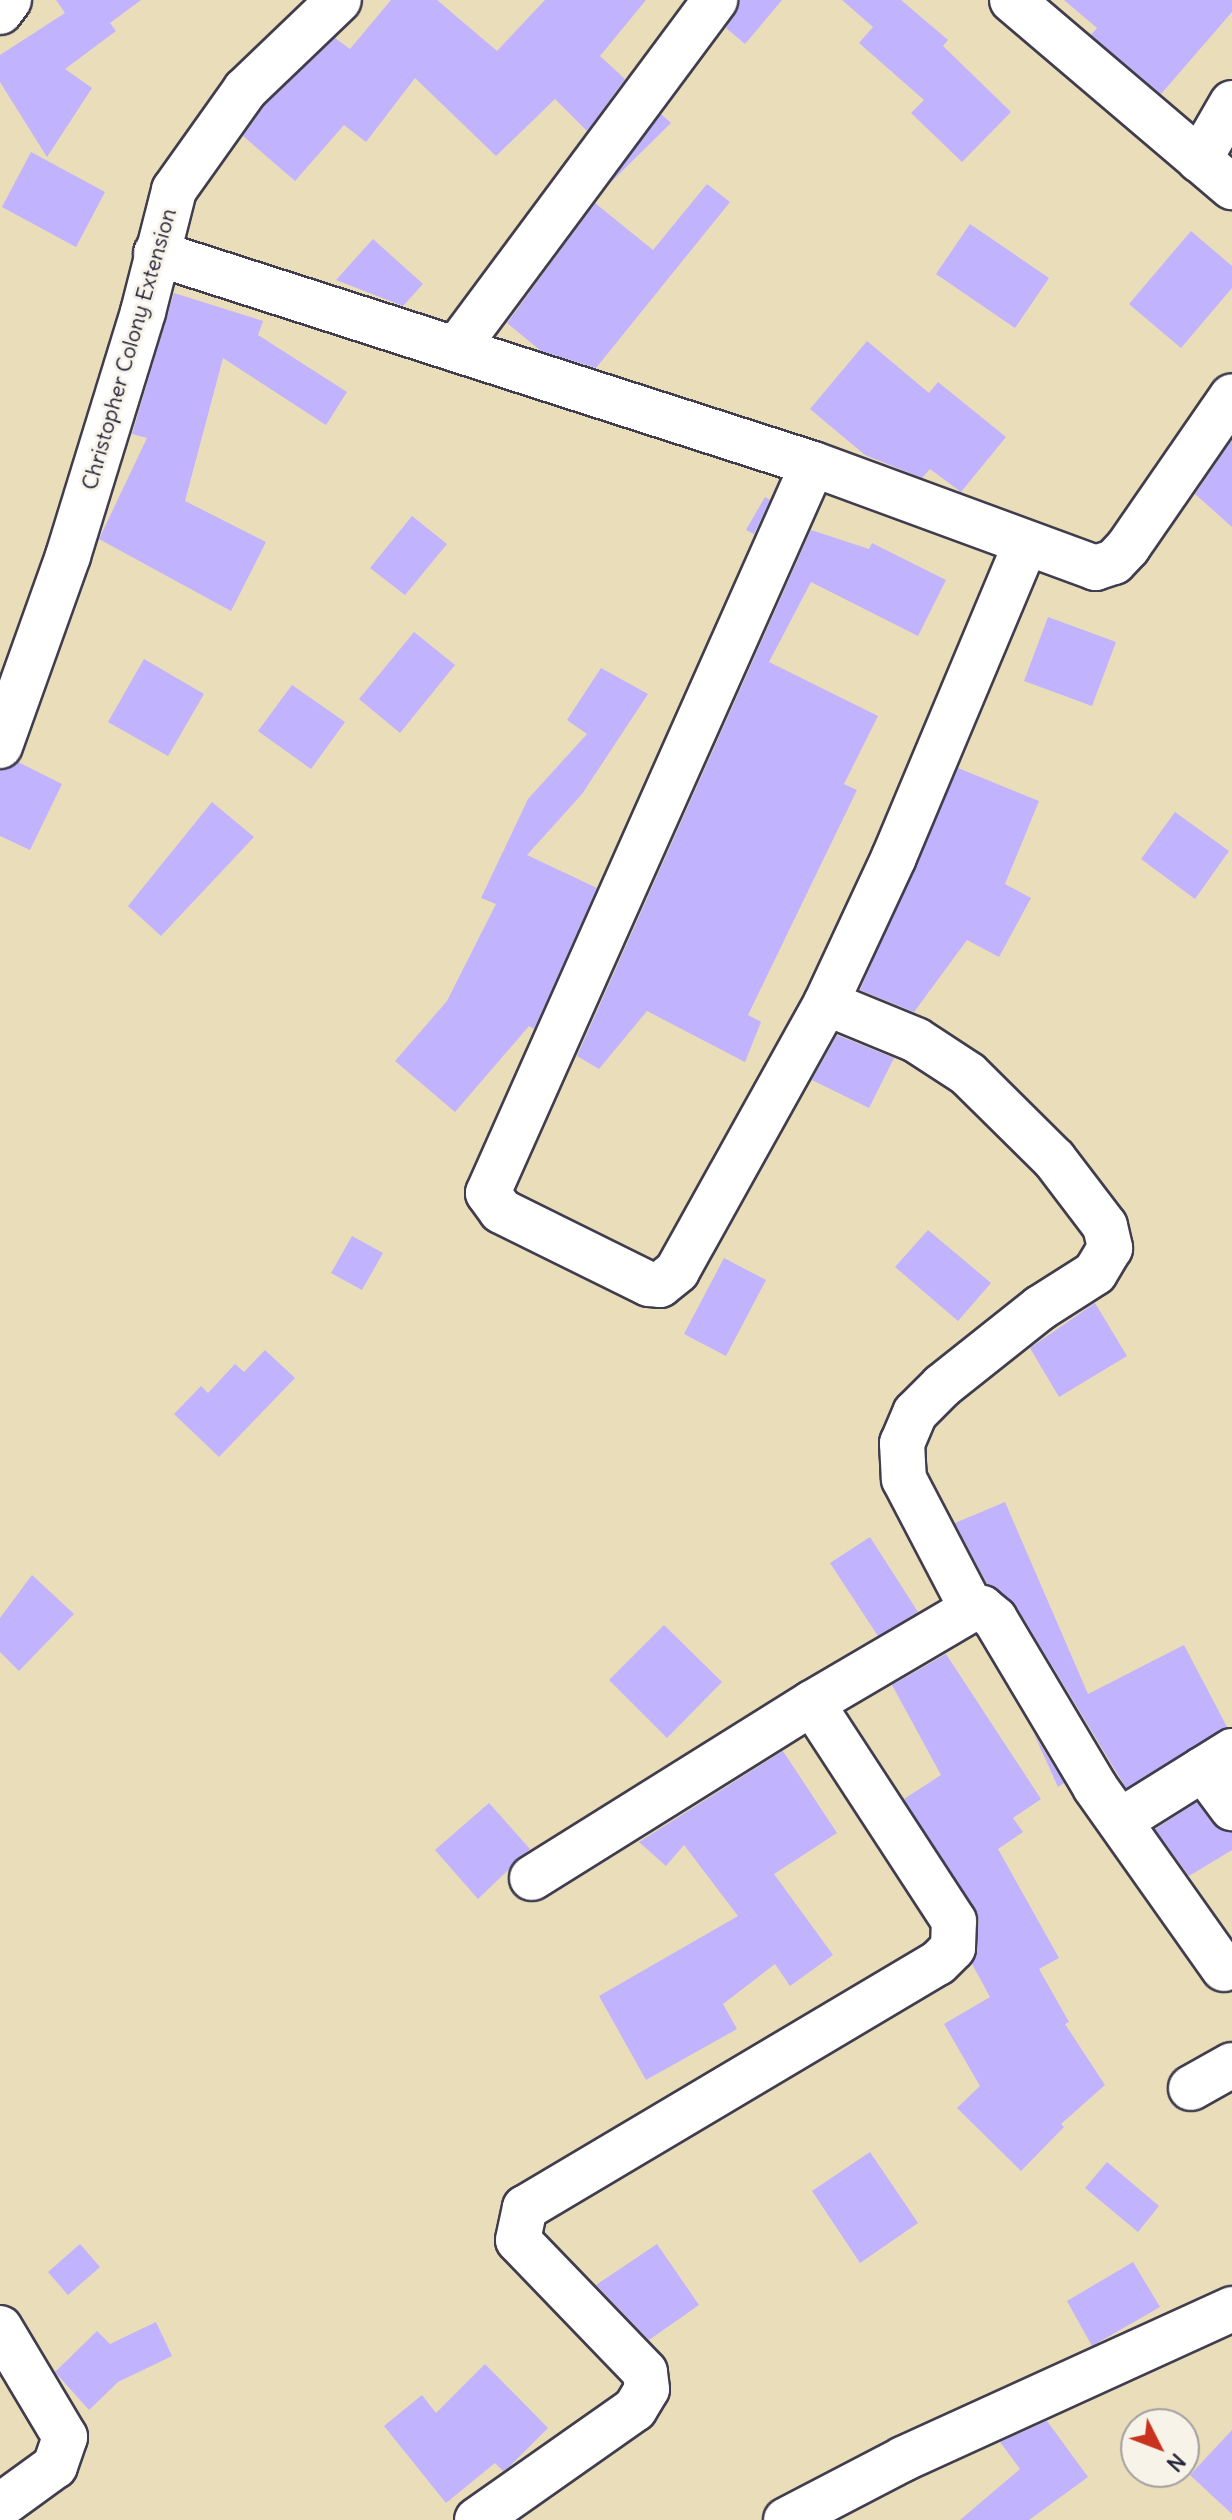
<!DOCTYPE html>
<html>
<head>
<meta charset="utf-8">
<style>
	body { margin:0 }
	#map { position:relative; width:1232px; height:2520px; overflow:hidden; background:#e9deb9; font-family:Delius,sans-serif }
	div>[style] { position:absolute }
	.building>* { inset:0; background:#c1b3fd }
	.roads { filter:drop-shadow(2px 0 #403e4e) drop-shadow(-2px 0 #403e4e) drop-shadow(0 2px #403e4e) drop-shadow(0 -2px #403e4e) }
	.minor>* { height:44px; margin:-22px; padding:0 22px; transform-origin:22px; border-radius:22px; background:#fff }
	span { translate:-50% -50%; white-space:nowrap; text-align:center; line-height:1.15; -webkit-text-stroke:6px #f7f3e8; paint-order:stroke }
	.street-label { font-size:22px; color:#22223b }
	.north { position:absolute; left:1120px; top:2408px; width:80px; height:80px; box-sizing:border-box; background:#f7f3e8; border:2px solid #a29fa3; border-radius:50%; rotate:132deg; font-size:22px; font-weight:700; line-height:32px; text-align:center; color:#22223b }
	.north::after { content:''; display:block; margin:auto; width:28px; height:36px; background:#c8321e; clip-path:polygon(50% 0,100% 100%,50% 72%,0 100%) }
</style>
</head>
<body>
<div id="map">
	<div class="building">
		<div style="clip-path:polygon(56px 0,141px 0,110px 23px,116px 31px,65px 69px,92px 88px,47px 157px,0 82px,0 55px,65px 13px)"></div>
		<div style="clip-path:polygon(391px 0,437px 0,497px 51px,545px 0,646px 0,600px 56px,625px 79px,587px 131px,555px 99px,496px 156px,415px 78px,366px 142px,344px 125px,295px 181px,243px 136px,264px 106px,335px 38px,350px 49px)"></div>
		<div style="clip-path:polygon(740px 0,782px 0,745px 44px,726px 28px)"></div>
		<div style="clip-path:polygon(842px 0,901px 0,948px 40px,943px 46px,1011px 112px,962px 162px,911px 113px,924px 100px,859px 43px,873px 27px)"></div>
		<div style="clip-path:polygon(1064px 0,1232px 0,1232px 12px,1161px 94px,1091px 35px,1097px 28px)"></div>
		<div style="clip-path:polygon(661px 114px,671px 123px,609px 184px)"></div>
		<div style="clip-path:polygon(31px 152px,105px 192px,76px 247px,2px 207px)"></div>
		<div style="clip-path:polygon(707px 184px,730px 202px,596px 368px,541px 351px,507px 323px,595px 203px,653px 250px)"></div>
		<div style="clip-path:polygon(970px 224px,1049px 278px,1015px 328px,936px 274px)"></div>
		<div style="clip-path:polygon(1191px 231px,1232px 266px,1232px 288px,1181px 348px,1129px 304px)"></div>
		<div style="clip-path:polygon(373px 239px,423px 284px,403px 306px,336px 280px)"></div>
		<div style="clip-path:polygon(174px 293px,263px 321px,258px 335px,347px 392px,326px 425px,223px 358px,185px 501px,266px 542px,231px 611px,99px 539px,147px 438px,132px 434px)"></div>
		<div style="clip-path:polygon(867px 341px,929px 393px,938px 382px,1006px 437px,961px 492px,930px 469px,922px 478px,865px 455px,810px 409px)"></div>
		<div style="clip-path:polygon(1232px 440px,1232px 527px,1195px 494px)"></div>
		<div style="clip-path:polygon(765px 497px,770px 500px,754px 534px,746px 530px)"></div>
		<div style="clip-path:polygon(412px 516px,447px 544px,405px 595px,370px 568px)"></div>
		<div style="clip-path:polygon(811px 530px,869px 549px,872px 543px,946px 580px,918px 636px,811px 582px,769px 662px,878px 716px,844px 784px,857px 790px,748px 1015px,761px 1022px,745px 1062px,647px 1011px,599px 1069px,577px 1056px)"></div>
		<div style="clip-path:polygon(1048px 617px,1116px 642px,1092px 706px,1024px 681px)"></div>
		<div style="clip-path:polygon(414px 632px,455px 665px,400px 733px,359px 699px)"></div>
		<div style="clip-path:polygon(144px 659px,204px 694px,168px 756px,108px 722px)"></div>
		<div style="clip-path:polygon(601px 668px,648px 694px,582px 794px,527px 855px,597px 888px,534px 1029px,529px 1026px,455px 1112px,395px 1061px,447px 1001px,496px 904px,481px 898px,528px 799px,587px 734px,567px 720px)"></div>
		<div style="clip-path:polygon(292px 685px,345px 722px,311px 769px,258px 731px)"></div>
		<div style="clip-path:polygon(18px 762px,62px 784px,30px 850px,0 836px,0 770px)"></div>
		<div style="clip-path:polygon(958px 768px,1039px 801px,1005px 884px,1031px 898px,999px 957px,967px 940px,914px 1012px,860px 990px)"></div>
		<div style="clip-path:polygon(212px 802px,254px 837px,161px 936px,128px 906px)"></div>
		<div style="clip-path:polygon(1175px 812px,1229px 851px,1195px 899px,1141px 859px)"></div>
		<div style="clip-path:polygon(837px 1035px,894px 1058px,869px 1108px,812px 1080px)"></div>
		<div style="clip-path:polygon(928px 1230px,991px 1283px,958px 1321px,895px 1267px)"></div>
		<div style="clip-path:polygon(352px 1236px,383px 1253px,362px 1290px,331px 1273px)"></div>
		<div style="clip-path:polygon(724px 1258px,766px 1280px,726px 1356px,684px 1334px)"></div>
		<div style="clip-path:polygon(1095px 1303px,1127px 1356px,1059px 1397px,1030px 1348px)"></div>
		<div style="clip-path:polygon(265px 1350px,295px 1378px,219px 1457px,174px 1414px,201px 1386px,208px 1393px,235px 1364px,244px 1372px)"></div>
		<div style="clip-path:polygon(1005px 1502px,1088px 1694px,1184px 1645px,1227px 1727px,1126px 1788px,1016px 1606px,987px 1584px,955px 1523px)"></div>
		<div style="clip-path:polygon(870px 1537px,918px 1612px,878px 1636px,830px 1563px)"></div>
		<div style="clip-path:polygon(32px 1575px,74px 1614px,19px 1671px,0 1652px,0 1618px)"></div>
		<div style="clip-path:polygon(664px 1625px,722px 1682px,667px 1738px,609px 1680px)"></div>
		<div style="clip-path:polygon(946px 1654px,1041px 1799px,1013px 1818px,1023px 1832px,998px 1849px,1059px 1958px,1039px 1969px,1069px 2022px,1065px 2024px,1105px 2085px,1061px 2124px,1064px 2127px,1021px 2171px,957px 2108px,980px 2086px,944px 2024px,990px 1997px,972px 1964px,979px 1921px,904px 1799px,941px 1775px,892px 1685px)"></div>
		<div style="clip-path:polygon(1034px 1734px,1064px 1783px,1058px 1787px)"></div>
		<div style="clip-path:polygon(783px 1751px,837px 1833px,774px 1874px,833px 1955px,790px 1986px,775px 1964px,723px 2004px,737px 2029px,646px 2080px,599px 1996px,738px 1916px,684px 1845px,666px 1866px,639px 1842px)"></div>
		<div style="clip-path:polygon(1197px 1802px,1212px 1823px,1232px 1833px,1232px 1850px,1189px 1876px,1155px 1829px)"></div>
		<div style="clip-path:polygon(489px 1803px,530px 1849px,478px 1899px,435px 1850px)"></div>
		<div style="clip-path:polygon(870px 2152px,918px 2223px,860px 2263px,812px 2191px)"></div>
		<div style="clip-path:polygon(1107px 2162px,1159px 2206px,1138px 2232px,1085px 2188px)"></div>
		<div style="clip-path:polygon(80px 2244px,100px 2267px,68px 2295px,48px 2272px)"></div>
		<div style="clip-path:polygon(657px 2244px,699px 2305px,649px 2340px,596px 2285px)"></div>
		<div style="clip-path:polygon(1133px 2262px,1160px 2307px,1092px 2346px,1067px 2301px)"></div>
		<div style="clip-path:polygon(156px 2322px,172px 2356px,118px 2382px,89px 2410px,55px 2372px,97px 2331px,110px 2344px)"></div>
		<div style="clip-path:polygon(485px 2364px,548px 2428px,509px 2467px,503px 2471px,495px 2463px,446px 2503px,384px 2426px,422px 2395px,436px 2413px)"></div>
		<div style="clip-path:polygon(1047px 2421px,1088px 2477px,1029px 2520px,960px 2520px,1020px 2469px,1000px 2442px)"></div>
		<div style="clip-path:polygon(1232px 2430px,1232px 2514px,1190px 2475px)"></div>
	</div>
	<div class="roads">
		<div class="minor">
			<div style="left:1012px;top:0;width:289px;rotate:40.4deg"></div>
			<div style="left:0;top:12px;width:15px;rotate:-53deg"></div>
			<div style="left:1199px;top:160px;width:66px;rotate:-59.9deg"></div>
			<div style="left:156px;top:253px;width:690px;rotate:17.8deg"></div>
			<div style="left:813px;top:464px;width:301px;rotate:20.2deg"></div>
			<div style="left:1095px;top:568px;width:20px;rotate:-18deg"></div>
			<div style="left:1114px;top:562px;width:21px;rotate:-47deg"></div>
			<div style="left:1128px;top:547px;width:183px;rotate:-55.4deg"></div>
			<div style="left:456px;top:349px;width:435px;rotate:-53.4deg"></div>
			<div style="left:813px;top:464px;width:798px;rotate:114.03deg"></div>
			<div style="left:488px;top:1193px;width:22px;rotate:54deg"></div>
			<div style="left:501px;top:1211px;width:165px;rotate:26.3deg"></div>
			<div style="left:649px;top:1284px;width:11px;rotate:5deg"></div>
			<div style="left:660px;top:1285px;width:22px;rotate:-39deg"></div>
			<div style="left:677px;top:1271px;width:307px;rotate:-60.9deg"></div>
			<div style="left:826px;top:1003px;width:161px;rotate:-65deg"></div>
			<div style="left:894px;top:857px;width:338px;rotate:-67.2deg"></div>
			<div style="left:0;top:746px;width:202px;rotate:-70.3deg"></div>
			<div style="left:68px;top:556px;width:255px;rotate:-72.9deg"></div>
			<div style="left:143px;top:312px;width:126px;rotate:-75.7deg"></div>
			<div style="left:174px;top:190px;width:123px;rotate:-54.6deg"></div>
			<div style="left:245px;top:90px;width:130px;rotate:-43.8deg"></div>
			<div style="left:826px;top:1003px;width:97px;rotate:22.3deg"></div>
			<div style="left:916px;top:1040px;width:62px;rotate:33.2deg"></div>
			<div style="left:968px;top:1074px;width:121px;rotate:44.7deg"></div>
			<div style="left:1054px;top:1159px;width:84px;rotate:52.7deg"></div>
			<div style="left:1105px;top:1226px;width:23px;rotate:77deg"></div>
			<div style="left:1110px;top:1248px;width:29px;rotate:121deg"></div>
			<div style="left:1095px;top:1273px;width:65px;rotate:147.5deg"></div>
			<div style="left:1040px;top:1308px;width:125px;rotate:141.5deg"></div>
			<div style="left:942px;top:1386px;width:38px;rotate:135deg"></div>
			<div style="left:915px;top:1413px;width:33px;rotate:113deg"></div>
			<div style="left:902px;top:1443px;width:36px;rotate:87deg"></div>
			<div style="left:904px;top:1479px;width:147px;rotate:62.4deg"></div>
			<div style="left:1203px;top:1769px;width:49px;rotate:53.4deg"></div>
			<div style="left:1120px;top:1821px;width:132px;rotate:-32deg"></div>
			<div style="left:532px;top:1878px;width:330px;rotate:-32deg"></div>
			<div style="left:812px;top:1703px;width:186px;rotate:-30.4deg"></div>
			<div style="left:972px;top:1609px;width:10px;rotate:-6deg"></div>
			<div style="left:982px;top:1608px;width:17px;rotate:40deg"></div>
			<div style="left:995px;top:1619px;width:196px;rotate:59.2deg"></div>
			<div style="left:1095px;top:1787px;width:223px;rotate:54.7deg"></div>
			<div style="left:1191px;top:2088px;width:47px;rotate:-29.3deg"></div>
			<div style="left:0;top:2328px;width:127px;rotate:59.2deg"></div>
			<div style="left:65px;top:2437px;width:31px;rotate:109deg"></div>
			<div style="left:55px;top:2466px;width:68px;rotate:144deg"></div>
			<div style="left:477px;top:2520px;width:193px;rotate:-35.1deg"></div>
			<div style="left:635px;top:2409px;width:23px;rotate:-59deg"></div>
			<div style="left:647px;top:2389px;width:17px;rotate:-97deg"></div>
			<div style="left:645px;top:2372px;width:183px;rotate:-133.9deg"></div>
			<div style="left:518px;top:2240px;width:33px;rotate:-78deg"></div>
			<div style="left:525px;top:2208px;width:480px;rotate:-30.7deg"></div>
			<div style="left:938px;top:1963px;width:21px;rotate:-45deg"></div>
			<div style="left:953px;top:1948px;width:27px;rotate:-88deg"></div>
			<div style="left:954px;top:1921px;width:260px;rotate:-123.1deg"></div>
			<div style="left:786px;top:2520px;width:132px;rotate:-27.5deg"></div>
			<div style="left:903px;top:2459px;width:362px;rotate:-24.5deg"></div>
		</div>
	</div>
	<div class="street-label">
		<span style="left:129px;top:349px;rotate:-74deg">Christopher Colony Extension</span>
	</div>
	<div class="north">N</div>
</div>
</body>
</html>
